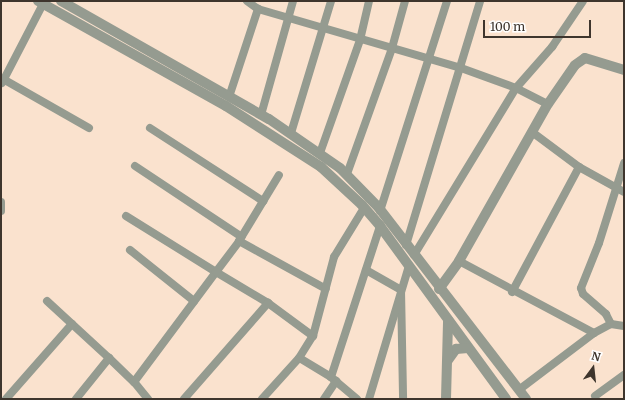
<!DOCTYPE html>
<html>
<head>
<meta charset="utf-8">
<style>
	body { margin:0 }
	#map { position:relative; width:625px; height:400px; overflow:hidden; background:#fae2ce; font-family:Merriweather,serif }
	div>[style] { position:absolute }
	.minor>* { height:8px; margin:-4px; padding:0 4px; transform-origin:4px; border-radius:4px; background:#959b90 }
	.tertiary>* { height:10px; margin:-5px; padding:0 5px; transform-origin:5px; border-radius:5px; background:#959b90 }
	span { translate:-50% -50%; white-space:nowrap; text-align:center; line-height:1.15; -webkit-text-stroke:3px #fff; paint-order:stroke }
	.frame { position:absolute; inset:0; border:2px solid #3e352d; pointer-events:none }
	.north { position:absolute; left:573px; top:348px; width:40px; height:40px; -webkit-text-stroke:3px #fff; paint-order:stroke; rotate:15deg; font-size:11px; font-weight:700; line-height:16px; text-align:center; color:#3e352d }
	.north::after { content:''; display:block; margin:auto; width:14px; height:18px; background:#3e352d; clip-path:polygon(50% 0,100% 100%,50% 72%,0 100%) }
	.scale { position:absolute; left:483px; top:20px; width:108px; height:18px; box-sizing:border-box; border:2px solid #3e352d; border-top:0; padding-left:5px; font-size:12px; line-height:14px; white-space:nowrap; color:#3e352d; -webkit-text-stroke:3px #fff; paint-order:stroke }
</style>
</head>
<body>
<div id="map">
	<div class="minor">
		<div style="left:247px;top:1px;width:14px;rotate:36deg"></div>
		<div style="left:258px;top:9px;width:211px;rotate:16.2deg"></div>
		<div style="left:461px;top:68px;width:59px;rotate:20deg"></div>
		<div style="left:516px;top:88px;width:36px;rotate:27deg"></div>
		<div style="left:3px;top:79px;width:99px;rotate:29.7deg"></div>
		<div style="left:2px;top:83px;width:89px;rotate:-62.6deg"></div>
		<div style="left:229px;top:97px;width:93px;rotate:-71.8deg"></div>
		<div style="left:261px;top:115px;width:118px;rotate:-74.3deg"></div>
		<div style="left:150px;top:128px;width:135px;rotate:32.9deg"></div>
		<div style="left:532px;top:132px;width:59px;rotate:36.7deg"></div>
		<div style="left:579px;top:167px;width:51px;rotate:29.1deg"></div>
		<div style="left:291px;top:133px;width:138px;rotate:-73.1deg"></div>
		<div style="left:320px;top:153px;width:120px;rotate:-70.5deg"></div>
		<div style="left:360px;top:40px;width:40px;rotate:-77deg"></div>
		<div style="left:135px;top:166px;width:128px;rotate:33.6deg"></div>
		<div style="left:347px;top:174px;width:134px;rotate:-70.3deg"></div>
		<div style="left:392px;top:48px;width:49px;rotate:-74.5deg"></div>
		<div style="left:1px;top:202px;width:9px;rotate:90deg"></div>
		<div style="left:380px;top:211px;width:220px;rotate:-72.3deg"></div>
		<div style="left:126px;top:216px;width:106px;rotate:31.9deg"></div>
		<div style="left:216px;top:272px;width:39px;rotate:-53deg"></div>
		<div style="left:239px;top:241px;width:99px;rotate:28.9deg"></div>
		<div style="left:239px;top:241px;width:77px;rotate:-58.8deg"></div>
		<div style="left:406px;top:245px;width:255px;rotate:-73.1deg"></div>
		<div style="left:130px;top:250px;width:82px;rotate:38.6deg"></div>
		<div style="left:414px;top:255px;width:196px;rotate:-58.6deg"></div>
		<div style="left:516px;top:88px;width:55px;rotate:-48.7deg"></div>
		<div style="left:552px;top:47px;width:55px;rotate:-56deg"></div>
		<div style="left:459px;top:261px;width:153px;rotate:28.1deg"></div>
		<div style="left:366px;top:270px;width:40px;rotate:29.7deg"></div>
		<div style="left:401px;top:290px;width:109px;rotate:88.9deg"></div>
		<div style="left:512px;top:292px;width:142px;rotate:-61.8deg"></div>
		<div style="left:47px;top:301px;width:84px;rotate:42.6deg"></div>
		<div style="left:611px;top:324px;width:11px;rotate:-117deg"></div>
		<div style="left:606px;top:314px;width:30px;rotate:-139deg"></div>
		<div style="left:583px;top:294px;width:6px;rotate:-108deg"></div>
		<div style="left:581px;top:288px;width:48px;rotate:-68.2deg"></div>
		<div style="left:599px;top:243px;width:84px;rotate:-72.6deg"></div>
		<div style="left:331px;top:377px;width:159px;rotate:-72deg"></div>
		<div style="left:520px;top:389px;width:93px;rotate:-37.1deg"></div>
		<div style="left:594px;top:333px;width:19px;rotate:-28deg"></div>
		<div style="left:611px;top:324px;width:13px;rotate:9deg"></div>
		<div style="left:595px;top:396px;width:36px;rotate:-36deg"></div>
		<div style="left:6px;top:399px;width:100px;rotate:-48.7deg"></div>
		<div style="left:76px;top:399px;width:53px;rotate:-51.2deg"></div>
		<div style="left:109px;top:358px;width:35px;rotate:44deg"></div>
		<div style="left:148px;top:399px;width:22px;rotate:-129deg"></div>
		<div style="left:134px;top:382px;width:137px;rotate:-53.3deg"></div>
		<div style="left:216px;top:272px;width:61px;rotate:30.8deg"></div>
		<div style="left:268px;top:303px;width:56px;rotate:36.3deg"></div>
		<div style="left:184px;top:399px;width:128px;rotate:-48.8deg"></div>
		<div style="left:262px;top:399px;width:55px;rotate:-47.9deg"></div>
		<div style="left:324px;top:399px;width:22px;rotate:-56deg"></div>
		<div style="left:357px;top:399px;width:34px;rotate:-140deg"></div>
		<div style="left:331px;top:377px;width:37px;rotate:-149deg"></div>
		<div style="left:299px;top:358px;width:26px;rotate:-58deg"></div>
		<div style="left:313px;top:336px;width:82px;rotate:-75.1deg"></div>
		<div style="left:334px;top:257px;width:57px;rotate:-58.5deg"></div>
		<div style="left:369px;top:399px;width:139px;rotate:-73.3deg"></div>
	</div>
	<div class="tertiary">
		<div style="left:38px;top:1px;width:215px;rotate:29.2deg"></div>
		<div style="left:226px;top:106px;width:113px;rotate:32.7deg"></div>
		<div style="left:321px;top:167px;width:56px;rotate:42.8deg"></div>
		<div style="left:362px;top:205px;width:28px;rotate:49deg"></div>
		<div style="left:380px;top:226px;width:214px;rotate:53.9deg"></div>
		<div style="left:61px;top:1px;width:239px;rotate:29.6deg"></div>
		<div style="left:269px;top:119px;width:86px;rotate:34.6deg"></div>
		<div style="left:340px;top:168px;width:56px;rotate:45.7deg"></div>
		<div style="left:379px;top:208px;width:241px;rotate:52.4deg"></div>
		<div style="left:439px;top:289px;width:34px;rotate:-54deg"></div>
		<div style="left:459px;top:261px;width:180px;rotate:-60.5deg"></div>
		<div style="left:548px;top:104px;width:47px;rotate:-55.3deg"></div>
		<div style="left:575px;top:65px;width:12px;rotate:-35deg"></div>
		<div style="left:585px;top:58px;width:41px;rotate:17.1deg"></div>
		<div style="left:448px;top:360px;width:14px;rotate:-54deg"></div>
		<div style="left:456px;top:349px;width:12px;rotate:-5deg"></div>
		<div style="left:446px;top:399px;width:79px;rotate:-88.5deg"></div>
	</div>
	<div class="frame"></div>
	<div class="north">N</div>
	<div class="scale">100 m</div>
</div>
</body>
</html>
